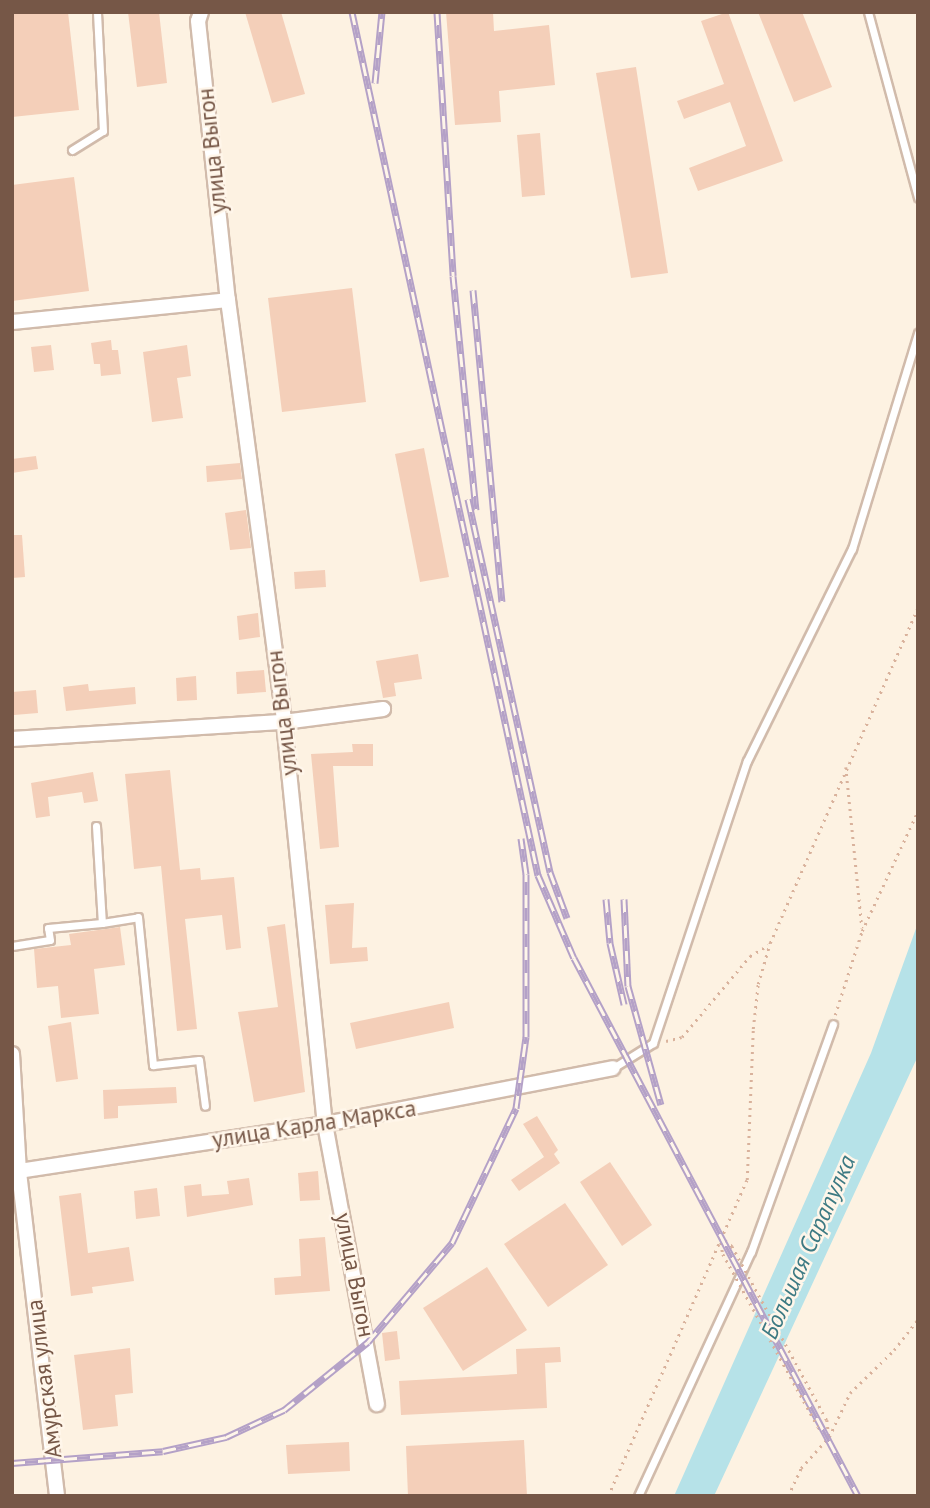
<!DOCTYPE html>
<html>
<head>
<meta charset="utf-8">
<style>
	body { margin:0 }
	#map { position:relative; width:930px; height:1508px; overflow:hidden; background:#fdf2e2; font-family:"PT Sans",sans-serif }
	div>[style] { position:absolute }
	.water>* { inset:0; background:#b6e2e8 }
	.building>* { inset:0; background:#f4cfb9 }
	.path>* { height:2.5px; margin-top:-1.25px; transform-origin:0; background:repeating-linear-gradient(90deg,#d9b29c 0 2px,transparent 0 7px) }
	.roads { filter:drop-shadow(2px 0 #d1bbab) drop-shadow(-2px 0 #d1bbab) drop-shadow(0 2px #d1bbab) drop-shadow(0 -2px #d1bbab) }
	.service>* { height:7px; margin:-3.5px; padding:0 3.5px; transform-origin:3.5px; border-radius:3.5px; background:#fff }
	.minor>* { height:14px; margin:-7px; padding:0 7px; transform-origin:7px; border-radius:7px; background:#fff }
	.rail>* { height:7px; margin-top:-3.5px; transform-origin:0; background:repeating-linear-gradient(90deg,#fff6ea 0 13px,#b4a1c7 0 26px); box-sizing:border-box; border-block:2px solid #b4a1c7 }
	.path-bridge>* { height:2.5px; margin-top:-1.25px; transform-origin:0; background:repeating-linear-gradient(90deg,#d9b29c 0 2px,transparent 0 7px) }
	span { translate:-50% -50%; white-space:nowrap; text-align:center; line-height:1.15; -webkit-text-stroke:5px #fff6ea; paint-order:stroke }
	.street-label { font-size:23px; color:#765747 }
	.water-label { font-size:24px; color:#3d7a83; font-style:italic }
	.frame { position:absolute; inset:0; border:14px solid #765747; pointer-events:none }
</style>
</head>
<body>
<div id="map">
	<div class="water">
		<div style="clip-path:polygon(918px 923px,918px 1056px,714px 1496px,674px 1496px,871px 1053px)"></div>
	</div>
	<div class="building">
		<div style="clip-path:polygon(12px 12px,68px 12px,79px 110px,12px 117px)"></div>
		<div style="clip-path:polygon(128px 12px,159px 12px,167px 83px,137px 87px)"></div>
		<div style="clip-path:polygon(245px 12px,281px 12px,305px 94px,272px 103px)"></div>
		<div style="clip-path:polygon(446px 12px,493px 12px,494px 31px,549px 25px,555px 85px,499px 91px,501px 122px,455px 125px)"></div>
		<div style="clip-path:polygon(728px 12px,783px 161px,698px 191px,689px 168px,746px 146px,730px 102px,684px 119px,677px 101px,724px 84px,701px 21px)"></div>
		<div style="clip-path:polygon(758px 12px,802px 12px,832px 87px,794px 102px)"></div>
		<div style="clip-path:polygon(636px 67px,668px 273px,631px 278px,596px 73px)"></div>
		<div style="clip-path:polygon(540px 133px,545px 195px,522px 197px,517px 135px)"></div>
		<div style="clip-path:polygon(74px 177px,89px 291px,12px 301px,12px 185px)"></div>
		<div style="clip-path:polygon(352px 288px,366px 402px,282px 412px,268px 298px)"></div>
		<div style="clip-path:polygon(111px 340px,112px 350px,118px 350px,121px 374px,101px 376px,100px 364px,94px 364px,91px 343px)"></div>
		<div style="clip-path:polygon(51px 345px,54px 370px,34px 372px,31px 347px)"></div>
		<div style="clip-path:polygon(187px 345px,191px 376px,177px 378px,183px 418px,152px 422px,143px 352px)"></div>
		<div style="clip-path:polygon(424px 448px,449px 577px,420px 582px,395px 454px)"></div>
		<div style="clip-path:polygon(36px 456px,38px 469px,12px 473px,12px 459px)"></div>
		<div style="clip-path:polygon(240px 463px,242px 479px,207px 482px,206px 466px)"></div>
		<div style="clip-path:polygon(246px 510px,251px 548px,230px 550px,225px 513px)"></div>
		<div style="clip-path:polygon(12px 535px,22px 535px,25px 577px,12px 578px)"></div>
		<div style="clip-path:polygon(325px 570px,326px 587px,295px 589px,294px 572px)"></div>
		<div style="clip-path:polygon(258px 613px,260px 637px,239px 640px,237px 616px)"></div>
		<div style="clip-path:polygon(418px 654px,422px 679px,394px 683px,396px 696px,383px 698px,376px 661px)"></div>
		<div style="clip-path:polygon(264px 670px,266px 692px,237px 694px,236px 672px)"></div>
		<div style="clip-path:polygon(196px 676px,197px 700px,177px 701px,176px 678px)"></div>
		<div style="clip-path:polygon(88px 684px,89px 691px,135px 687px,136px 704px,66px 711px,63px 687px)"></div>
		<div style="clip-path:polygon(36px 690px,38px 713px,14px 715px,12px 692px)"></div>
		<div style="clip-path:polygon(352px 744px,373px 744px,373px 766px,333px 766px,339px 847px,320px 849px,311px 754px,353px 752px)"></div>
		<div style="clip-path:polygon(170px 770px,180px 870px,200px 868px,201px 880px,234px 877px,241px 948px,226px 950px,222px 915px,185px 919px,197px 1029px,177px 1031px,161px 866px,134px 869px,125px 774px)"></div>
		<div style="clip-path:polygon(93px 772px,98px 801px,84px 803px,82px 792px,48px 797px,50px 816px,36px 818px,31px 783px)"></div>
		<div style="clip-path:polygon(354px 903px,352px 948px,367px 947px,368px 961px,330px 964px,325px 905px)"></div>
		<div style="clip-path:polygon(285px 924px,305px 1092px,254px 1102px,238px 1012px,278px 1007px,267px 927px)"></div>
		<div style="clip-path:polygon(120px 927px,125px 965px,94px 969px,99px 1014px,61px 1018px,58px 986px,37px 988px,34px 949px,71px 945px,69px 934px)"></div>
		<div style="clip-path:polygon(449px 1002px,454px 1028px,356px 1049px,350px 1023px)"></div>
		<div style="clip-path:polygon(71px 1022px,78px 1079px,56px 1082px,48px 1026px)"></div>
		<div style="clip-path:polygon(176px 1087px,177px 1103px,118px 1106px,118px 1118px,104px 1119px,103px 1090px)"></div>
		<div style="clip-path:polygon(537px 1116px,558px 1150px,554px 1154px,560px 1163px,519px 1191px,511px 1180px,544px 1157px,523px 1124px)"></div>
		<div style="clip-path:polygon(610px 1162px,652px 1225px,622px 1246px,580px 1182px)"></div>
		<div style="clip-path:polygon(318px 1171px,320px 1200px,300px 1201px,298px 1173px)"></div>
		<div style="clip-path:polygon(249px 1178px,253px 1205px,187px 1217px,184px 1186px,201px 1184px,202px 1196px,229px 1194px,227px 1181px)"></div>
		<div style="clip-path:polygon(157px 1188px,160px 1216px,136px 1219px,134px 1191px)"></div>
		<div style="clip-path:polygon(81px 1193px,88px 1253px,129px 1247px,134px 1281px,92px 1287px,93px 1293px,71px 1296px,59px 1196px)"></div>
		<div style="clip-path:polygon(565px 1203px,608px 1265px,548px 1307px,504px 1244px)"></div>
		<div style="clip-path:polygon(325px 1237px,330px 1291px,275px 1295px,274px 1278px,301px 1276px,299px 1239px)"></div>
		<div style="clip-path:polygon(487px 1267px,527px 1330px,463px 1371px,423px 1308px)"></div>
		<div style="clip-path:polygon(397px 1331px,400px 1359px,385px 1361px,382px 1333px)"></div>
		<div style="clip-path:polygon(560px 1347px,561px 1362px,545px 1363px,547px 1408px,401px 1415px,399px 1381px,517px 1374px,516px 1349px)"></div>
		<div style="clip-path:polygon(130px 1348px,133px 1393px,115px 1395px,118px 1426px,83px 1430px,74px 1355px)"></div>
		<div style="clip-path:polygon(524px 1440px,527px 1496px,408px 1496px,406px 1446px)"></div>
		<div style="clip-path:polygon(349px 1442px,350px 1471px,288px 1474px,286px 1445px)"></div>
	</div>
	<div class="path">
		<div style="left:846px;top:767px;width:162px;rotate:84.3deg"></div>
		<div style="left:835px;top:1015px;width:88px;rotate:-72.2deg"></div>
		<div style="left:862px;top:931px;width:132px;rotate:-65deg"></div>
		<div style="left:666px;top:1041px;width:16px;rotate:-14deg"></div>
		<div style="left:682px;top:1037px;width:106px;rotate:-50deg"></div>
		<div style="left:750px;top:956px;width:21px;rotate:-31deg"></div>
		<div style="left:720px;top:1236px;width:18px;rotate:81deg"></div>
		<div style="left:720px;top:1236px;width:16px;rotate:40deg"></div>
		<div style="left:827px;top:1420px;width:17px;rotate:83deg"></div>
		<div style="left:818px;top:1427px;width:15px;rotate:42deg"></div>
		<div style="left:608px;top:1496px;width:345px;rotate:-66.3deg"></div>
		<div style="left:747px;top:1180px;width:151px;rotate:-87.7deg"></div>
		<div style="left:753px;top:1029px;width:45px;rotate:-83.7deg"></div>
		<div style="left:758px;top:984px;width:43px;rotate:-73.7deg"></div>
		<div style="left:770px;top:943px;width:366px;rotate:-66.2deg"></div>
		<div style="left:788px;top:1496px;width:31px;rotate:-65deg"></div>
		<div style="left:801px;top:1468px;width:42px;rotate:-47.9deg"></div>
		<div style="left:829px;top:1437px;width:49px;rotate:-64.5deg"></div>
		<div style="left:850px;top:1393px;width:62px;rotate:-44.3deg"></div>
		<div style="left:894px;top:1350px;width:39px;rotate:-52deg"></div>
	</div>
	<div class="roads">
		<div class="service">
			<div style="left:868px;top:12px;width:192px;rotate:74.9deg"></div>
			<div style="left:72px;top:150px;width:36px;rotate:-32deg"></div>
			<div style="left:103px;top:131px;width:119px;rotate:-92.9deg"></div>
			<div style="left:96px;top:826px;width:97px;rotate:86.5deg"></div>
			<div style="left:102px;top:923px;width:36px;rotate:-9deg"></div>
			<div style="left:138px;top:917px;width:149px;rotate:84.2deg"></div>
			<div style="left:153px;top:1065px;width:46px;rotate:-6.2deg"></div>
			<div style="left:199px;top:1060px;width:46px;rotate:82.6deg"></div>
			<div style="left:12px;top:946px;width:38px;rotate:-9deg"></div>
			<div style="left:50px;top:940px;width:12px;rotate:-99deg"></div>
			<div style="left:48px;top:928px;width:54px;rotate:-5.3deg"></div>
			<div style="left:613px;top:1068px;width:47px;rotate:-32deg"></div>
			<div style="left:653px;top:1043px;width:297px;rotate:-71.6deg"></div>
			<div style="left:747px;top:761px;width:237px;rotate:-63.7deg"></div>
			<div style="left:852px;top:549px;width:226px;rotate:-73deg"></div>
			<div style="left:638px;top:1496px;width:269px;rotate:-65.2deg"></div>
			<div style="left:751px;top:1252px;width:242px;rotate:-70.2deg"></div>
		</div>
		<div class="minor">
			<div style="left:201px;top:12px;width:9px;rotate:108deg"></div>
			<div style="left:198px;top:21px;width:281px;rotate:83.9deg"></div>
			<div style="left:228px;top:300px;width:426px;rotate:82.4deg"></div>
			<div style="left:284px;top:722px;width:404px;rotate:84.2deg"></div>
			<div style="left:325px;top:1124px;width:285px;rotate:79.5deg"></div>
			<div style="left:12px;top:322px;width:217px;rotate:-5.8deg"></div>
			<div style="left:12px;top:739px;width:273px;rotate:-3.6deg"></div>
			<div style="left:284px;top:722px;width:100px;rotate:-7.5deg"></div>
			<div style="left:12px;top:1054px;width:118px;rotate:86.6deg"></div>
			<div style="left:19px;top:1172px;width:326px;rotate:83.3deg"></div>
			<div style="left:12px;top:1172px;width:317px;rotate:-8.7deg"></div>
			<div style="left:325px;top:1124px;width:293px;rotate:-11deg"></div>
		</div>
	</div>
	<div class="rail">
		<div style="left:352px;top:12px;width:883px;rotate:77.84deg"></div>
		<div style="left:538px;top:875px;width:90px;rotate:66.6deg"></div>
		<div style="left:574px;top:958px;width:608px;rotate:62.17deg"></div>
		<div style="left:437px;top:12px;width:264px;rotate:86.5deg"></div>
		<div style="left:453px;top:276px;width:235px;rotate:84.4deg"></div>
		<div style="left:375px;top:83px;width:71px;rotate:-84.4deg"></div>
		<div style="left:473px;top:290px;width:313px;rotate:84.7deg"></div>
		<div style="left:468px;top:499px;width:382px;rotate:77.6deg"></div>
		<div style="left:550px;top:872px;width:49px;rotate:69.7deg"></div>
		<div style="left:606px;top:899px;width:44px;rotate:84.8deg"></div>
		<div style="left:610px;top:943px;width:63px;rotate:77.1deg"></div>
		<div style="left:624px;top:899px;width:87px;rotate:87.4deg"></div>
		<div style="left:628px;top:986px;width:123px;rotate:74.5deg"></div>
		<div style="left:12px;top:1463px;width:151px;rotate:-4.5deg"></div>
		<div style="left:163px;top:1451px;width:65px;rotate:-12.5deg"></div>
		<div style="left:226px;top:1437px;width:64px;rotate:-25deg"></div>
		<div style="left:284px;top:1410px;width:108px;rotate:-39deg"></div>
		<div style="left:368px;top:1342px;width:130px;rotate:-49.7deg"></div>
		<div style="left:452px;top:1243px;width:149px;rotate:-64.6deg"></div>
		<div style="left:516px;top:1108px;width:72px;rotate:-82deg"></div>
		<div style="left:526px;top:1037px;width:163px;rotate:-90deg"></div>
		<div style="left:526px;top:874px;width:36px;rotate:-98deg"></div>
	</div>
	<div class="path-bridge">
		<div style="left:732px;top:1246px;width:198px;rotate:61.4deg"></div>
		<div style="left:723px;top:1254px;width:197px;rotate:61.2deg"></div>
	</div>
	<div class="street-label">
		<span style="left:212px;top:151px;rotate:-96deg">улица Выгон</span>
		<span style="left:282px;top:713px;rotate:-97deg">улица Выгон</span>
		<span style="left:314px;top:1124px;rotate:-9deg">улица Карла Маркса</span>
		<span style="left:355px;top:1275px;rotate:79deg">улица Выгон</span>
		<span style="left:44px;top:1379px;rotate:-97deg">Амурская улица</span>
	</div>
	<div class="water-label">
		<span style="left:808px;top:1247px;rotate:-66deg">Большая Сарапулка</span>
	</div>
	<div class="frame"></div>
</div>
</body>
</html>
